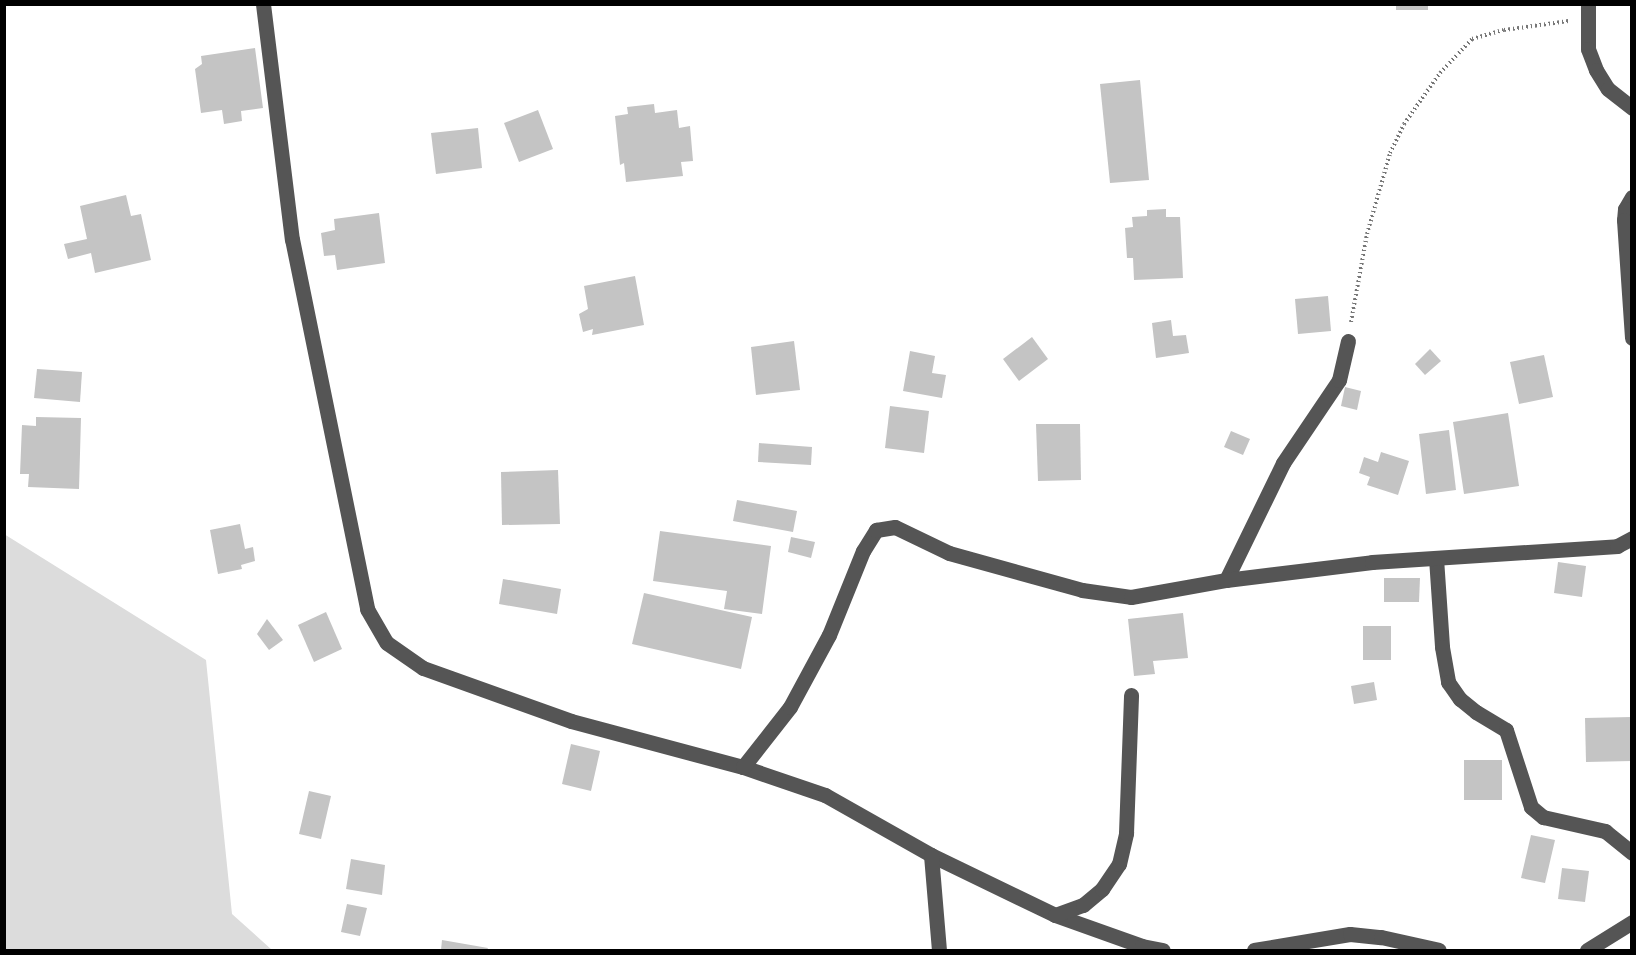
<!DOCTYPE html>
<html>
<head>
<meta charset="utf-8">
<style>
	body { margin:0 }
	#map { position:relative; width:1636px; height:955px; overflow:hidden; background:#fff; font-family:"DejaVu Sans",sans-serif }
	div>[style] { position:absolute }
	.green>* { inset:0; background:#dcdcdc }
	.building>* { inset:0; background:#c4c4c4 }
	.path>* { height:4px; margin-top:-2px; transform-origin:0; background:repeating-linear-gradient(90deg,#777 0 1.5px,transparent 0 4.5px) }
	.minor>* { height:15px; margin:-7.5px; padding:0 7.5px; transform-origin:7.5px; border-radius:7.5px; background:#555 }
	span { translate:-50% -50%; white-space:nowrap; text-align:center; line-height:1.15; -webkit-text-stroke:4.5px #fff; paint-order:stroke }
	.frame { position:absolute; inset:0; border:6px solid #000; pointer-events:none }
</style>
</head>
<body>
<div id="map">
	<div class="green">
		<div style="clip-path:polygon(4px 534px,206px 660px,232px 914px,272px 950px,5px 950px)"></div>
	</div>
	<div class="building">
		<div style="clip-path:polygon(1396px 4px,1428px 4px,1428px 10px,1396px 10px)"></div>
		<div style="clip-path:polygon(255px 48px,263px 108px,241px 111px,242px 121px,224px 124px,222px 110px,201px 113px,195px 69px,202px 64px,201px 56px)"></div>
		<div style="clip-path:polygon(1140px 80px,1149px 180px,1110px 183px,1100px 84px)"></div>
		<div style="clip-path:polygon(654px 104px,655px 113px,677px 110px,679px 128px,690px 126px,693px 161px,681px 162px,683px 176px,626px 182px,624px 163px,620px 165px,615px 116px,628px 114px,627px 107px)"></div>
		<div style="clip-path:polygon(538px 110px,553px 149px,519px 162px,504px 123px)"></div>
		<div style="clip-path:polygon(478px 128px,482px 168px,436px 174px,431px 133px)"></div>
		<div style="clip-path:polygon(126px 195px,131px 216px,141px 214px,151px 260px,95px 273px,91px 253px,68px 259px,64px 244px,87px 239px,80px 206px)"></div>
		<div style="clip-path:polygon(1166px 209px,1166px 217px,1180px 217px,1183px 278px,1134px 280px,1133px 258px,1127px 258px,1125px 228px,1133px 227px,1132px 217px,1147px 216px,1147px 210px)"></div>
		<div style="clip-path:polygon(379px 213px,385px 263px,337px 270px,335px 255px,324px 256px,321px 233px,335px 230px,334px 219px)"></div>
		<div style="clip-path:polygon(635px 276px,644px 325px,592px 335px,593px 329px,583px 332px,579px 314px,588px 309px,584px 286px)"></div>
		<div style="clip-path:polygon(1328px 296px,1331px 331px,1298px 334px,1295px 299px)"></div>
		<div style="clip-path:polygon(1171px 320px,1173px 336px,1186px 335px,1189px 353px,1156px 358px,1152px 323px)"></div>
		<div style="clip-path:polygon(1032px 337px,1048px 359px,1019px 381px,1003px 359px)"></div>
		<div style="clip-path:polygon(794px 341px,800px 390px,756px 395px,751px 347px)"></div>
		<div style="clip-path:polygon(1430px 349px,1441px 361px,1425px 375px,1415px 364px)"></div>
		<div style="clip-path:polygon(910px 351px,935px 356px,932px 373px,946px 375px,942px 398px,903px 391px)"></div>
		<div style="clip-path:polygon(1544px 355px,1553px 397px,1519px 404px,1510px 362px)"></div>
		<div style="clip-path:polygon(37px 369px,82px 372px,80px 402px,34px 398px)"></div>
		<div style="clip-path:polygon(1345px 387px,1361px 391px,1357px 410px,1341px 406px)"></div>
		<div style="clip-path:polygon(890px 406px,929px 411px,924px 453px,885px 448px)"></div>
		<div style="clip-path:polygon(1508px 413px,1519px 486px,1464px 494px,1453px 422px)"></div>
		<div style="clip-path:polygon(36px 417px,81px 418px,79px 489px,28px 487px,29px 474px,20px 474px,22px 425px,36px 426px)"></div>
		<div style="clip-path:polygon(1036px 424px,1080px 424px,1081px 480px,1038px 481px)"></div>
		<div style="clip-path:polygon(1449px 430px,1456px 490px,1426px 494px,1419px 434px)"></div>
		<div style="clip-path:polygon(1231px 431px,1250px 439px,1243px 455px,1224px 447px)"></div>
		<div style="clip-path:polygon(759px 443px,812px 447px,811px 465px,758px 462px)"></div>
		<div style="clip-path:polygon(1381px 452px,1409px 461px,1398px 495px,1367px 485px,1370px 477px,1359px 473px,1364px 457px,1378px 462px)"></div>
		<div style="clip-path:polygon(558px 470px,560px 524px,502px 525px,501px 472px)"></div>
		<div style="clip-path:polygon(737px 500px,797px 511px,793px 532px,733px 521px)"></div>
		<div style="clip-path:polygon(240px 524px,245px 549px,253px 547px,255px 561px,241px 565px,242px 569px,218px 574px,210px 530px)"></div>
		<div style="clip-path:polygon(660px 531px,771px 546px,762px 614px,724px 609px,727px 591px,653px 581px)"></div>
		<div style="clip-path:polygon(791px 537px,815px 542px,811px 558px,788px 552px)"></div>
		<div style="clip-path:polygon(1558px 562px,1586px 566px,1582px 597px,1554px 593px)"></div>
		<div style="clip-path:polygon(1384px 578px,1420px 578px,1419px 602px,1384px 602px)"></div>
		<div style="clip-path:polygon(503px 579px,561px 589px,557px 614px,499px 604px)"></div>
		<div style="clip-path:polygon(644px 593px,752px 617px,741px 669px,632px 644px)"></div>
		<div style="clip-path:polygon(326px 612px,342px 649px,314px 662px,298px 625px)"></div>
		<div style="clip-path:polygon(1183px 613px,1188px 658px,1153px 661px,1155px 674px,1134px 676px,1128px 619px)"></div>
		<div style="clip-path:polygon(267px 619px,283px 640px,269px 650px,257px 634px)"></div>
		<div style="clip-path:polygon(1363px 626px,1391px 626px,1391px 660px,1363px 660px)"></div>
		<div style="clip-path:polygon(1374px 682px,1377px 700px,1354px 704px,1351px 686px)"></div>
		<div style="clip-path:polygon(1632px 717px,1632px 761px,1586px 762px,1585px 718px)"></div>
		<div style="clip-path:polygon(571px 744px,600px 751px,591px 791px,562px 784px)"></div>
		<div style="clip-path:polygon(1464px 760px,1502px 760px,1502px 800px,1464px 800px)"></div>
		<div style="clip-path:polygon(309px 791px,331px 796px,321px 839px,299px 834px)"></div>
		<div style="clip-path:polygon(1531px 835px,1555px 840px,1545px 883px,1521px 878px)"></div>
		<div style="clip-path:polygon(351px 859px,385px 865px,382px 895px,346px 889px)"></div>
		<div style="clip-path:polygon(1562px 868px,1589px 871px,1585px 902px,1558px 899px)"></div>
		<div style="clip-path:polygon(347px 904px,367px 908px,360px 936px,341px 932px)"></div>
		<div style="clip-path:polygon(442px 940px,488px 948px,487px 950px,441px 950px)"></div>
	</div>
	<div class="path">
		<div style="left:1351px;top:322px;width:89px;rotate:-79.7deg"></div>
		<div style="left:1367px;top:234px;width:84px;rotate:-74.1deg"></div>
		<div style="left:1390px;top:153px;width:32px;rotate:-64deg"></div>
		<div style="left:1404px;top:124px;width:62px;rotate:-54.8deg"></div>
		<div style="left:1440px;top:73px;width:47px;rotate:-46.7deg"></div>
		<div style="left:1472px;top:39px;width:33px;rotate:-16deg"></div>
		<div style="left:1504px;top:30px;width:65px;rotate:-8deg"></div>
	</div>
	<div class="minor">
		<div style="left:263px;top:4px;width:237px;rotate:83deg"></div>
		<div style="left:292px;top:239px;width:378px;rotate:78.5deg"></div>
		<div style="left:367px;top:609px;width:39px;rotate:60deg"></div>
		<div style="left:387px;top:643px;width:44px;rotate:34.8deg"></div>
		<div style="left:423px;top:668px;width:157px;rotate:19.7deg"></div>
		<div style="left:571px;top:721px;width:178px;rotate:15deg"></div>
		<div style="left:743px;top:767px;width:87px;rotate:18.9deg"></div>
		<div style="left:825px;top:795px;width:122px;rotate:29.5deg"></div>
		<div style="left:931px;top:855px;width:138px;rotate:25.8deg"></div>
		<div style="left:1055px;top:915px;width:92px;rotate:19.6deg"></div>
		<div style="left:1142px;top:946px;width:21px;rotate:11deg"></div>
		<div style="left:1588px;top:4px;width:45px;rotate:90deg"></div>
		<div style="left:1588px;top:49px;width:22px;rotate:69deg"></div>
		<div style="left:1596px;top:70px;width:22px;rotate:58deg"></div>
		<div style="left:1608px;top:89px;width:31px;rotate:38deg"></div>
		<div style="left:1632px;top:197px;width:14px;rotate:120deg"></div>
		<div style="left:1625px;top:209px;width:11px;rotate:95deg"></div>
		<div style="left:1624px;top:220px;width:118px;rotate:86.1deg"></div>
		<div style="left:1436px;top:558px;width:89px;rotate:86.1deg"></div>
		<div style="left:1442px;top:647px;width:36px;rotate:80deg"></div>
		<div style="left:1448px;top:682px;width:21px;rotate:55deg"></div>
		<div style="left:1460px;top:699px;width:21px;rotate:39deg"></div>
		<div style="left:1476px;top:712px;width:35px;rotate:31deg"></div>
		<div style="left:1506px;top:730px;width:81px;rotate:72deg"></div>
		<div style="left:1531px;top:807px;width:16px;rotate:40deg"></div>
		<div style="left:1543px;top:817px;width:64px;rotate:12.7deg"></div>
		<div style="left:1605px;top:831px;width:35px;rotate:39deg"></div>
		<div style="left:1226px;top:580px;width:130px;rotate:-64deg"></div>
		<div style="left:1283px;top:463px;width:100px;rotate:-56deg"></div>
		<div style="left:1339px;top:380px;width:40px;rotate:-77deg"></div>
		<div style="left:743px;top:767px;width:76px;rotate:-51.9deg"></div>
		<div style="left:790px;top:707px;width:82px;rotate:-61.6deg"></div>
		<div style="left:829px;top:635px;width:91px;rotate:-68deg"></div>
		<div style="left:863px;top:551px;width:25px;rotate:-58deg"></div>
		<div style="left:876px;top:530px;width:19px;rotate:-9deg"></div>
		<div style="left:895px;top:527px;width:60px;rotate:25.7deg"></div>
		<div style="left:949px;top:553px;width:138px;rotate:15.5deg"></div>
		<div style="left:1082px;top:590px;width:49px;rotate:8.1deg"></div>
		<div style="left:1131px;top:597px;width:97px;rotate:-10.1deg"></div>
		<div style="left:1226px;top:580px;width:147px;rotate:-7deg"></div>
		<div style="left:1372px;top:562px;width:246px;rotate:-3.7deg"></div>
		<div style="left:1617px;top:546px;width:17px;rotate:-28deg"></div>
		<div style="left:931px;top:855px;width:95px;rotate:85.2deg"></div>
		<div style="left:1055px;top:915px;width:30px;rotate:-20deg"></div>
		<div style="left:1083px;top:905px;width:25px;rotate:-40deg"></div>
		<div style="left:1102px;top:889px;width:30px;rotate:-56deg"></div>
		<div style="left:1119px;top:864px;width:32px;rotate:-77deg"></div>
		<div style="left:1126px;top:833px;width:138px;rotate:-87.9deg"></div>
		<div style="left:1254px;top:950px;width:97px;rotate:-9.5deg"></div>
		<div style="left:1350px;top:934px;width:31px;rotate:6deg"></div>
		<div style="left:1381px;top:937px;width:59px;rotate:12.6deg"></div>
		<div style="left:1587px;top:950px;width:53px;rotate:-31.9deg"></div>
	</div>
	<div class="frame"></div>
</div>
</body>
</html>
